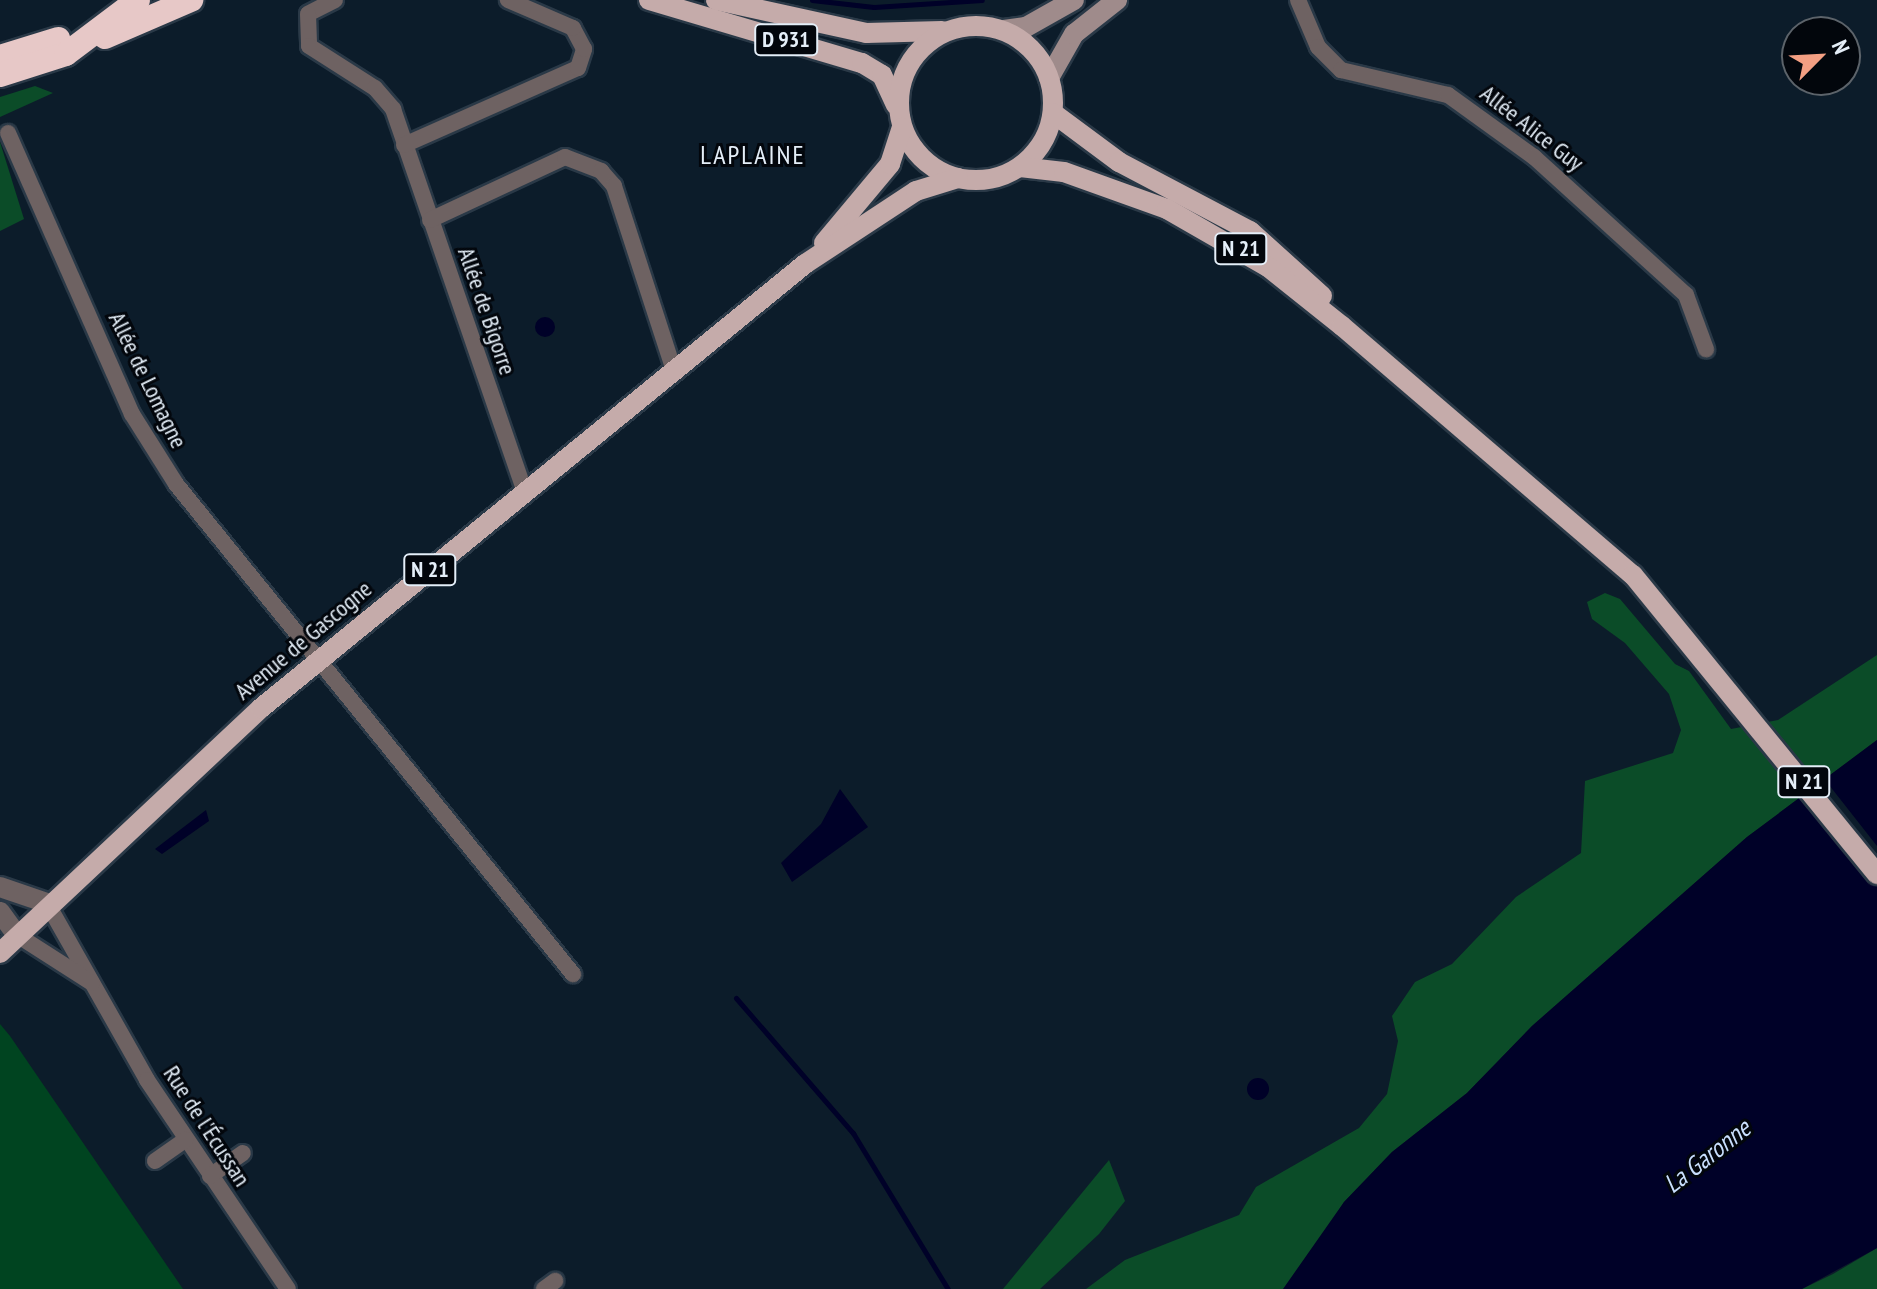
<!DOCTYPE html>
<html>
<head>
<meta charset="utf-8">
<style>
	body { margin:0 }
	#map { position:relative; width:1877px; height:1289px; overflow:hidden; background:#0c1c2a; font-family:"PT Sans Narrow",sans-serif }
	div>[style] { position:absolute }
	.green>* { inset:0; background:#004420 }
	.forest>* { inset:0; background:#0b4c28 }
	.water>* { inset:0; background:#000128 }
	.round { border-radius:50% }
	.pier>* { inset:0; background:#0c1c2a }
	.stream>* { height:5px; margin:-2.5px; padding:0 2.5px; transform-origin:2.5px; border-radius:2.5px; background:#000128 }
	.roads { filter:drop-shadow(2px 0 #2a3947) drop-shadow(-2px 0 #2a3947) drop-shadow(0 2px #2a3947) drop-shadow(0 -2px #2a3947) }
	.minor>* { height:16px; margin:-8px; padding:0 8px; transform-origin:8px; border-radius:8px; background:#6e6262 }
	.tertiary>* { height:20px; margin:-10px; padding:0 10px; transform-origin:10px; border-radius:10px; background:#6e6262 }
	.secondary>* { height:20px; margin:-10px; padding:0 10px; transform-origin:10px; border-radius:10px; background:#9f8b8b }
	.primary>* { height:20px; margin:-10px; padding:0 10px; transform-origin:10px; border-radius:10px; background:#c5abaa }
	.primary>.ring { margin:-10px; padding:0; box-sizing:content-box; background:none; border:20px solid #c5abaa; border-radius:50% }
	.motorway>* { height:24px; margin:-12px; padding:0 12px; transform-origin:12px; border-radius:12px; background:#e7c8c7 }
	span { translate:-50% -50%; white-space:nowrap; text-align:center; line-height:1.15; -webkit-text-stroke:6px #02060c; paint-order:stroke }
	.shield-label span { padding:2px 6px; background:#02060c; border:2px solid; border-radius:6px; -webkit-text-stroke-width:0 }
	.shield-label { font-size:22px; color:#e4eef8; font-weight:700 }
	.street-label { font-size:24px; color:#e4eef8 }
	.neighbourhood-label { font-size:26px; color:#e4eef8; letter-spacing:2px }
	.water-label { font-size:26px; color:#c9dffd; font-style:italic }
	.north { position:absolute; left:1781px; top:16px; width:80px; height:80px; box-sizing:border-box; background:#02060c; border:2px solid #5c636a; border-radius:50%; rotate:66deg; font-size:22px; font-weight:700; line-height:32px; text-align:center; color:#e4eef8 }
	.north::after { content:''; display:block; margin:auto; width:28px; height:36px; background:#f39f83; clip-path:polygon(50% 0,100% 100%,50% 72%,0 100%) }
</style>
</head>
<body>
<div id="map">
	<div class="green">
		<div style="clip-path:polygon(0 1024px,10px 1036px,183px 1289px,0 1289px)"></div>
	</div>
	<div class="forest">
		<div style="clip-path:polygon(35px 86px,53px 93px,0 117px,0 97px)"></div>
		<div style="clip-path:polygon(0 142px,24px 219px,0 231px)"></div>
		<div style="clip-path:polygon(1605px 593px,1620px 599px,1675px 664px,1689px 671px,1731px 729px,1778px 720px,1877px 655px,1877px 740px,1747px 837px,1532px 1026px,1467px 1093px,1392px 1152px,1344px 1202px,1294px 1283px,1283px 1289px,1086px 1289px,1125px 1260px,1239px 1215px,1256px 1187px,1359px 1128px,1387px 1094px,1398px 1041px,1392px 1016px,1415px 982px,1452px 964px,1516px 897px,1581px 853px,1585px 781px,1673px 753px,1681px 730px,1669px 694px,1625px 643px,1592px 619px,1587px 602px)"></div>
		<div style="clip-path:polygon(1109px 1160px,1125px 1201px,1099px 1234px,1040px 1289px,1003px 1289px)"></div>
		<div style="clip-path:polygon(1877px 1248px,1877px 1289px,1802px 1289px,1833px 1274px)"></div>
	</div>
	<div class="water">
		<div class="round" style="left:535px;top:317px;width:20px;height:20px"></div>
		<div style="clip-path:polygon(1877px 740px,1877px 1248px,1802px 1289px,1283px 1289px,1344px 1202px,1392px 1152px,1467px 1093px,1532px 1026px,1747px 837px)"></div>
		<div style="clip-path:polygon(840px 789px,868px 827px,792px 882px,781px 863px,821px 824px)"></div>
		<div style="clip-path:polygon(206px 810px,209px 821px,162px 854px,155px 849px)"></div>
		<div class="round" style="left:1247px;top:1078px;width:22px;height:22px"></div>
	</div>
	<div class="pier">
		<div style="clip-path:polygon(1822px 776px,1877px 846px,1877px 886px,1802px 791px)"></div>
	</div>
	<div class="stream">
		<div style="left:812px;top:0;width:62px;rotate:6.4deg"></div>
		<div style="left:874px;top:7px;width:108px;rotate:-3.7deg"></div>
		<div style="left:736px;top:998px;width:179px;rotate:49.1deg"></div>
		<div style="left:853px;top:1133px;width:183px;rotate:58.7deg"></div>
	</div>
	<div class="roads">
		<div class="minor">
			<div style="left:335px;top:0;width:30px;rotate:153deg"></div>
			<div style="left:308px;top:14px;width:32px;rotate:88deg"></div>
			<div style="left:309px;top:46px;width:78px;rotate:32.5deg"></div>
			<div style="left:375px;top:88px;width:28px;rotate:49deg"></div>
			<div style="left:393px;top:109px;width:405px;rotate:71deg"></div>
			<div style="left:1298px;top:0;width:51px;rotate:66.9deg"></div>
			<div style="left:1318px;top:47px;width:33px;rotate:45deg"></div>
			<div style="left:1341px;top:70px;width:110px;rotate:13.2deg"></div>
			<div style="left:1448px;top:95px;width:106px;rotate:35.8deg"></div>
			<div style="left:1534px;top:157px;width:205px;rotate:42.2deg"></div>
			<div style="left:1686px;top:295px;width:58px;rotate:69.7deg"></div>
			<div style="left:8px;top:133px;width:307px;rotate:66.2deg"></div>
			<div style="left:132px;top:414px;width:83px;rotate:57.8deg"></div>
			<div style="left:176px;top:484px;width:631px;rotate:50.99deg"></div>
			<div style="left:404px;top:145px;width:190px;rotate:-23.9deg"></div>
			<div style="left:578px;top:68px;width:20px;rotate:-72deg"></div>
			<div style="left:584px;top:49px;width:24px;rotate:-118deg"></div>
			<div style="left:573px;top:28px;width:71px;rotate:-156.7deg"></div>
			<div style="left:430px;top:220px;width:149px;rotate:-25deg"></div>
			<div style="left:565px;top:157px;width:39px;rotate:21deg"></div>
			<div style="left:601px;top:171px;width:20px;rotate:49deg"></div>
			<div style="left:614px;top:186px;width:194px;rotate:72deg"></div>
			<div style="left:47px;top:903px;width:203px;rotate:60.5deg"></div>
			<div style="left:147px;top:1080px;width:252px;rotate:56deg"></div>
			<div style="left:17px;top:935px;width:89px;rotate:32.6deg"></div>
			<div style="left:155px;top:1161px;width:37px;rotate:-35deg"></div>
			<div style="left:210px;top:1176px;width:40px;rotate:-34.9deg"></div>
			<div style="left:544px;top:1289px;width:14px;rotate:-36deg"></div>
		</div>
		<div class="tertiary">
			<div style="left:0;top:887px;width:50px;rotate:18.8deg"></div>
			<div style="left:0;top:912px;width:29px;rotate:54deg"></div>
		</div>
		<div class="secondary">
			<div style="left:1004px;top:30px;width:22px;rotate:-8deg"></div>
			<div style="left:1026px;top:27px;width:55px;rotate:-29.4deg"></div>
			<div style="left:1049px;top:78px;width:51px;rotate:-60.4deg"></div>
			<div style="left:1074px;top:34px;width:55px;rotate:-38.3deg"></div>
		</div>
		<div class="primary">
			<div style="left:649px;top:0;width:222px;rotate:16.5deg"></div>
			<div style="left:862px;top:63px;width:23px;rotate:31deg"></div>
			<div style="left:882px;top:75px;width:33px;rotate:65deg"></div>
			<div style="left:716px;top:0;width:154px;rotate:12.4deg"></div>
			<div style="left:866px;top:33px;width:76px;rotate:-1.5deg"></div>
			<div class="ring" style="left:899px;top:26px;width:134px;height:134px"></div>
			<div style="left:1053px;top:113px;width:82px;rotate:36.6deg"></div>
			<div style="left:1119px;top:162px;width:148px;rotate:27.8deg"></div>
			<div style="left:1250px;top:231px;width:97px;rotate:42.1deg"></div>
			<div style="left:1020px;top:167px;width:44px;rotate:6.5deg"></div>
			<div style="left:1064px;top:172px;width:109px;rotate:19.8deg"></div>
			<div style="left:1167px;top:209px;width:116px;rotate:29.9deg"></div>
			<div style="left:1268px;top:267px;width:95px;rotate:38.6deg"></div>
			<div style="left:1342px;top:326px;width:383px;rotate:40.6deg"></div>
			<div style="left:1633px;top:575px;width:386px;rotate:50.8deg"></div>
			<div style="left:824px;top:243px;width:103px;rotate:-50.1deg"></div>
			<div style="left:890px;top:164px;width:38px;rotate:-72deg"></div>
			<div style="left:0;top:953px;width:358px;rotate:-43.2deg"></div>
			<div style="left:261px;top:708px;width:702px;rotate:-39.22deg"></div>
			<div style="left:805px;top:264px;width:133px;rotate:-33.3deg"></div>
			<div style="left:916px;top:191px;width:44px;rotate:-17.2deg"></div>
		</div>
		<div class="motorway">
			<div style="left:105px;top:37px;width:94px;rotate:-23.3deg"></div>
			<div style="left:0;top:57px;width:61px;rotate:-17.2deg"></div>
			<div style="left:0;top:75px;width:69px;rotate:-17.7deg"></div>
			<div style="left:66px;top:54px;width:90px;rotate:-36.9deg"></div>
		</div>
	</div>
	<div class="shield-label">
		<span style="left:786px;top:40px">D 931</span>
		<span style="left:1241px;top:249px">N 21</span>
		<span style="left:430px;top:570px">N 21</span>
		<span style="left:1804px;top:782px">N 21</span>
	</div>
	<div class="street-label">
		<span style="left:1532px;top:128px;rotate:38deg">Allée Alice Guy</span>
		<span style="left:487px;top:311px;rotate:71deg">Allée de Bigorre</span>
		<span style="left:148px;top:380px;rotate:64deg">Allée de Lomagne</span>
		<span style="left:303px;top:640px;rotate:-40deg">Avenue de Gascogne</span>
		<span style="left:207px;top:1126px;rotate:57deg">Rue de l'Écussan</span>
	</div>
	<div class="neighbourhood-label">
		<span style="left:753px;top:155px">LAPLAINE</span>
	</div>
	<div class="water-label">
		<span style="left:1707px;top:1156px;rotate:-38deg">La Garonne</span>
	</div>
	<div class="north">N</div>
</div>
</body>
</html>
